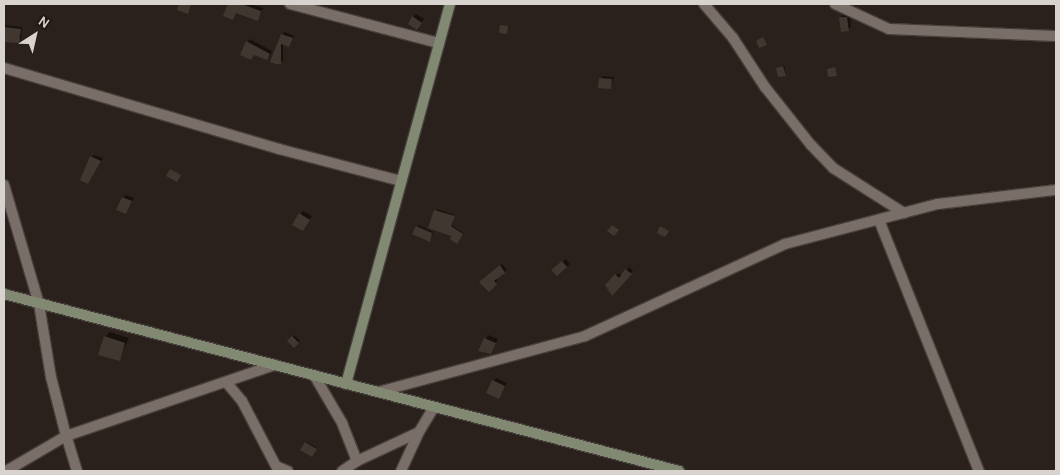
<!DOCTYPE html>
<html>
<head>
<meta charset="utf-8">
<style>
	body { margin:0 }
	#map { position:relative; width:1060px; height:475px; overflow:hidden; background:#2b211c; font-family:Karla,sans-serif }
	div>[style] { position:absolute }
	.shadow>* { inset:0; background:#0007 }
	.building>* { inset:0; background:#403830 }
	.roads { filter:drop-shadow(1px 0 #463f3b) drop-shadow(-1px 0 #463f3b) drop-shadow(0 1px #463f3b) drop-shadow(0 -1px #463f3b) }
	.street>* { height:10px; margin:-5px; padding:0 5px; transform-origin:5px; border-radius:5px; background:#7a6e68 }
	.secondary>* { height:10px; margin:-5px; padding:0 5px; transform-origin:5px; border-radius:5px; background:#828972 }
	span { translate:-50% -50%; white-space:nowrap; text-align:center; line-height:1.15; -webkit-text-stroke:4px #211813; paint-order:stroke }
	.frame { position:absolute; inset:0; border:5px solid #d9d3cf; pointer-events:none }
	.north { position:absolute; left:10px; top:10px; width:50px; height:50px; -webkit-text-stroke:4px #211813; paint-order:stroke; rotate:35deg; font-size:14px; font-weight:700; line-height:20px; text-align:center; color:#d9d3cf }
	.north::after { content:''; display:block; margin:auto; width:18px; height:22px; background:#d9d3cf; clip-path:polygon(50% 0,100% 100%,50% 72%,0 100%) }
</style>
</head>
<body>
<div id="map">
	<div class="shadow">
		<div style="clip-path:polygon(230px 4px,251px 4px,263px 8px,257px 19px,237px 12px,233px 19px,225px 16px)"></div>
		<div style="clip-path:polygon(416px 14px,424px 19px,417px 29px,413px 17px)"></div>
		<div style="clip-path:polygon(843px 15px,850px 15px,851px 27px,848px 30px,840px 18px)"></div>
		<div style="clip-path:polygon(4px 25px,22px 27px,21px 39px,4px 40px)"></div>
		<div style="clip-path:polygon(284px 32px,294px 36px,289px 46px,283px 43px,283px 61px,276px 63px)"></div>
		<div style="clip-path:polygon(250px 39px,272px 51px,270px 56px,267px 59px,255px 54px,251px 59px,247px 42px)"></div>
		<div style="clip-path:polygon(784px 65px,786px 73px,785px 74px,777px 68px)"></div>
		<div style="clip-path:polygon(603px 76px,614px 77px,611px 87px,600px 79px)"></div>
		<div style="clip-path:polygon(94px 155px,103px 158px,90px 180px,91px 157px)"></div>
		<div style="clip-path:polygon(126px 195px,134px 198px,126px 213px,123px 198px)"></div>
		<div style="clip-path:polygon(436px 209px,455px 215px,452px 225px,463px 233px,458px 241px)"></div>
		<div style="clip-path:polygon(303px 211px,312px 216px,303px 230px,300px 214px)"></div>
		<div style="clip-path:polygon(418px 225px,433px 232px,430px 239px,417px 227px)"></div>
		<div style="clip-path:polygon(566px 259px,570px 264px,557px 275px,556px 267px)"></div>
		<div style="clip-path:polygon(502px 264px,507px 270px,496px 278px,498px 280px,489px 290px,483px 279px)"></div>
		<div style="clip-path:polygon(629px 267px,633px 271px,612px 294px,606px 285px,618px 273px,622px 276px)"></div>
		<div style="clip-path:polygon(110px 332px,129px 338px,119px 360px,105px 337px)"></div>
		<div style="clip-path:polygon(294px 335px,300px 341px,294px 346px,289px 341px)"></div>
		<div style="clip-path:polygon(488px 335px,498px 339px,491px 353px,480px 351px)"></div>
		<div style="clip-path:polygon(496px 378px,507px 383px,499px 397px,488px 392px)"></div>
		<div style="clip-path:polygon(307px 442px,317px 448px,313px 454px,306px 443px)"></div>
	</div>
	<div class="building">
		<div style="clip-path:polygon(179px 4px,191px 4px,188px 14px,177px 10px)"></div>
		<div style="clip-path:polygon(228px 4px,241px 4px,261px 11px,258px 21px,236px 13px,233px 20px,223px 16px)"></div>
		<div style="clip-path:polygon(412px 16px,422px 23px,417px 30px,408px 24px)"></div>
		<div style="clip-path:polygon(839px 17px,847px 17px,849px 31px,841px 32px)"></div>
		<div style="clip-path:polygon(500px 25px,508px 26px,507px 34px,499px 33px)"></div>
		<div style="clip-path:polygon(4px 27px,21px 29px,19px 43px,4px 42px)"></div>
		<div style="clip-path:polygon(281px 34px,293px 38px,289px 47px,281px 44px,281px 64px,276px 64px,270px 62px)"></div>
		<div style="clip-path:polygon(763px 37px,767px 45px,759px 48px,756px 41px)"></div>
		<div style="clip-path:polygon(246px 41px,270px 54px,267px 60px,254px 55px,251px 60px,240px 55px)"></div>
		<div style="clip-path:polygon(783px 66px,786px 76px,778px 77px,776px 68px)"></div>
		<div style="clip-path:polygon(835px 67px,837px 76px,828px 77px,827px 69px)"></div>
		<div style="clip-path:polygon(599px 78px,612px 79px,611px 89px,598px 88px)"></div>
		<div style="clip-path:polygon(90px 156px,101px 161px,88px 184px,80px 180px)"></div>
		<div style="clip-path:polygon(170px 169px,181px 175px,177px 182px,166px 176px)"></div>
		<div style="clip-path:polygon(122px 197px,132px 201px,126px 214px,116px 210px)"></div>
		<div style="clip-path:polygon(434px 210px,455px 216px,451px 226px,463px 234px,457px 244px,450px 239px,451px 236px,428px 228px)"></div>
		<div style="clip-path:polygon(299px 213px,310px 220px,303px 231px,292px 225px)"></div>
		<div style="clip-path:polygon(612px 225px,619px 230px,614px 236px,607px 231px)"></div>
		<div style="clip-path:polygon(416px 226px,432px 233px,430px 242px,412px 234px)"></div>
		<div style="clip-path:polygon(660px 226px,669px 231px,665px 237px,657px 233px)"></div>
		<div style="clip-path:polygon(562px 261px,567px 267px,557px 276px,551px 270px)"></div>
		<div style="clip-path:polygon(500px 265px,505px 273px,494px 281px,497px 284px,489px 292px,479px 282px)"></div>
		<div style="clip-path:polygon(625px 269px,632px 274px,612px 296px,605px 285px,615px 274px,619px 278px)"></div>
		<div style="clip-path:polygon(104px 336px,125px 343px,120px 361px,98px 355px)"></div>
		<div style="clip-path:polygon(292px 336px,299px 343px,294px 348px,287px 341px)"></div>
		<div style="clip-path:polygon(484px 338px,496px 343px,491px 354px,478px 351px)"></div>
		<div style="clip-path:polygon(492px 380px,505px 386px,499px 399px,486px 393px)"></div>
		<div style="clip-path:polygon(305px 442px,317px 449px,312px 457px,300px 450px)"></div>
	</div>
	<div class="roads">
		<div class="street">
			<div style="left:290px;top:4px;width:154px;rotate:14.7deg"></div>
			<div style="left:704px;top:4px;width:45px;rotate:49.5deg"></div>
			<div style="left:733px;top:38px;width:59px;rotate:56.9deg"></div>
			<div style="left:765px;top:87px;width:74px;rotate:51.6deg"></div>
			<div style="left:811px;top:145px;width:32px;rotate:46deg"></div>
			<div style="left:833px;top:168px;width:84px;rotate:32.4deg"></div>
			<div style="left:835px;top:4px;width:60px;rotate:24.8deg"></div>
			<div style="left:889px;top:29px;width:167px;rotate:2.4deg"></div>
			<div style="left:4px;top:68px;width:287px;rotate:16.4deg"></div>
			<div style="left:279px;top:149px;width:126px;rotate:14.7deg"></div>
			<div style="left:4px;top:185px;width:124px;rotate:73.6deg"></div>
			<div style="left:39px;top:304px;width:74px;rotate:80.7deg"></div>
			<div style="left:51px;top:377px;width:61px;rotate:75.7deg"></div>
			<div style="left:66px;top:436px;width:69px;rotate:149.7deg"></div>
			<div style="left:879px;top:220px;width:270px;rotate:68.3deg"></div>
			<div style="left:314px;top:375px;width:56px;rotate:59.7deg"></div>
			<div style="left:342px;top:423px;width:41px;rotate:68.5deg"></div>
			<div style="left:357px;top:461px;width:18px;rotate:146deg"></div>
			<div style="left:226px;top:382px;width:25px;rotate:50deg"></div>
			<div style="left:242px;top:401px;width:73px;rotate:62.4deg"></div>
			<div style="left:276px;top:466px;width:13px;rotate:23deg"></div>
			<div style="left:378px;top:392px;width:214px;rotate:-15.1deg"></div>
			<div style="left:585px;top:336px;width:220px;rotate:-24.7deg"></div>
			<div style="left:785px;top:244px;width:158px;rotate:-14.7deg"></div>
			<div style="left:938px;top:204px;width:119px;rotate:-6.8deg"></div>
			<div style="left:357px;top:461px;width:68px;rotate:-25.1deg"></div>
			<div style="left:419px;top:432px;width:29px;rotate:-59deg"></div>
			<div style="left:77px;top:471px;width:37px;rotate:-107deg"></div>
			<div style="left:66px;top:436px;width:221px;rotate:-18.8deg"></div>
			<div style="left:401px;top:471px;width:43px;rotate:-65.2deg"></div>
		</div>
		<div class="secondary">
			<div style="left:4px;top:294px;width:698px;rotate:14.69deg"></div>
			<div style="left:346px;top:384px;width:394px;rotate:-74.7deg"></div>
		</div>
	</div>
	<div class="frame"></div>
	<div class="north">N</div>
</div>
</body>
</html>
